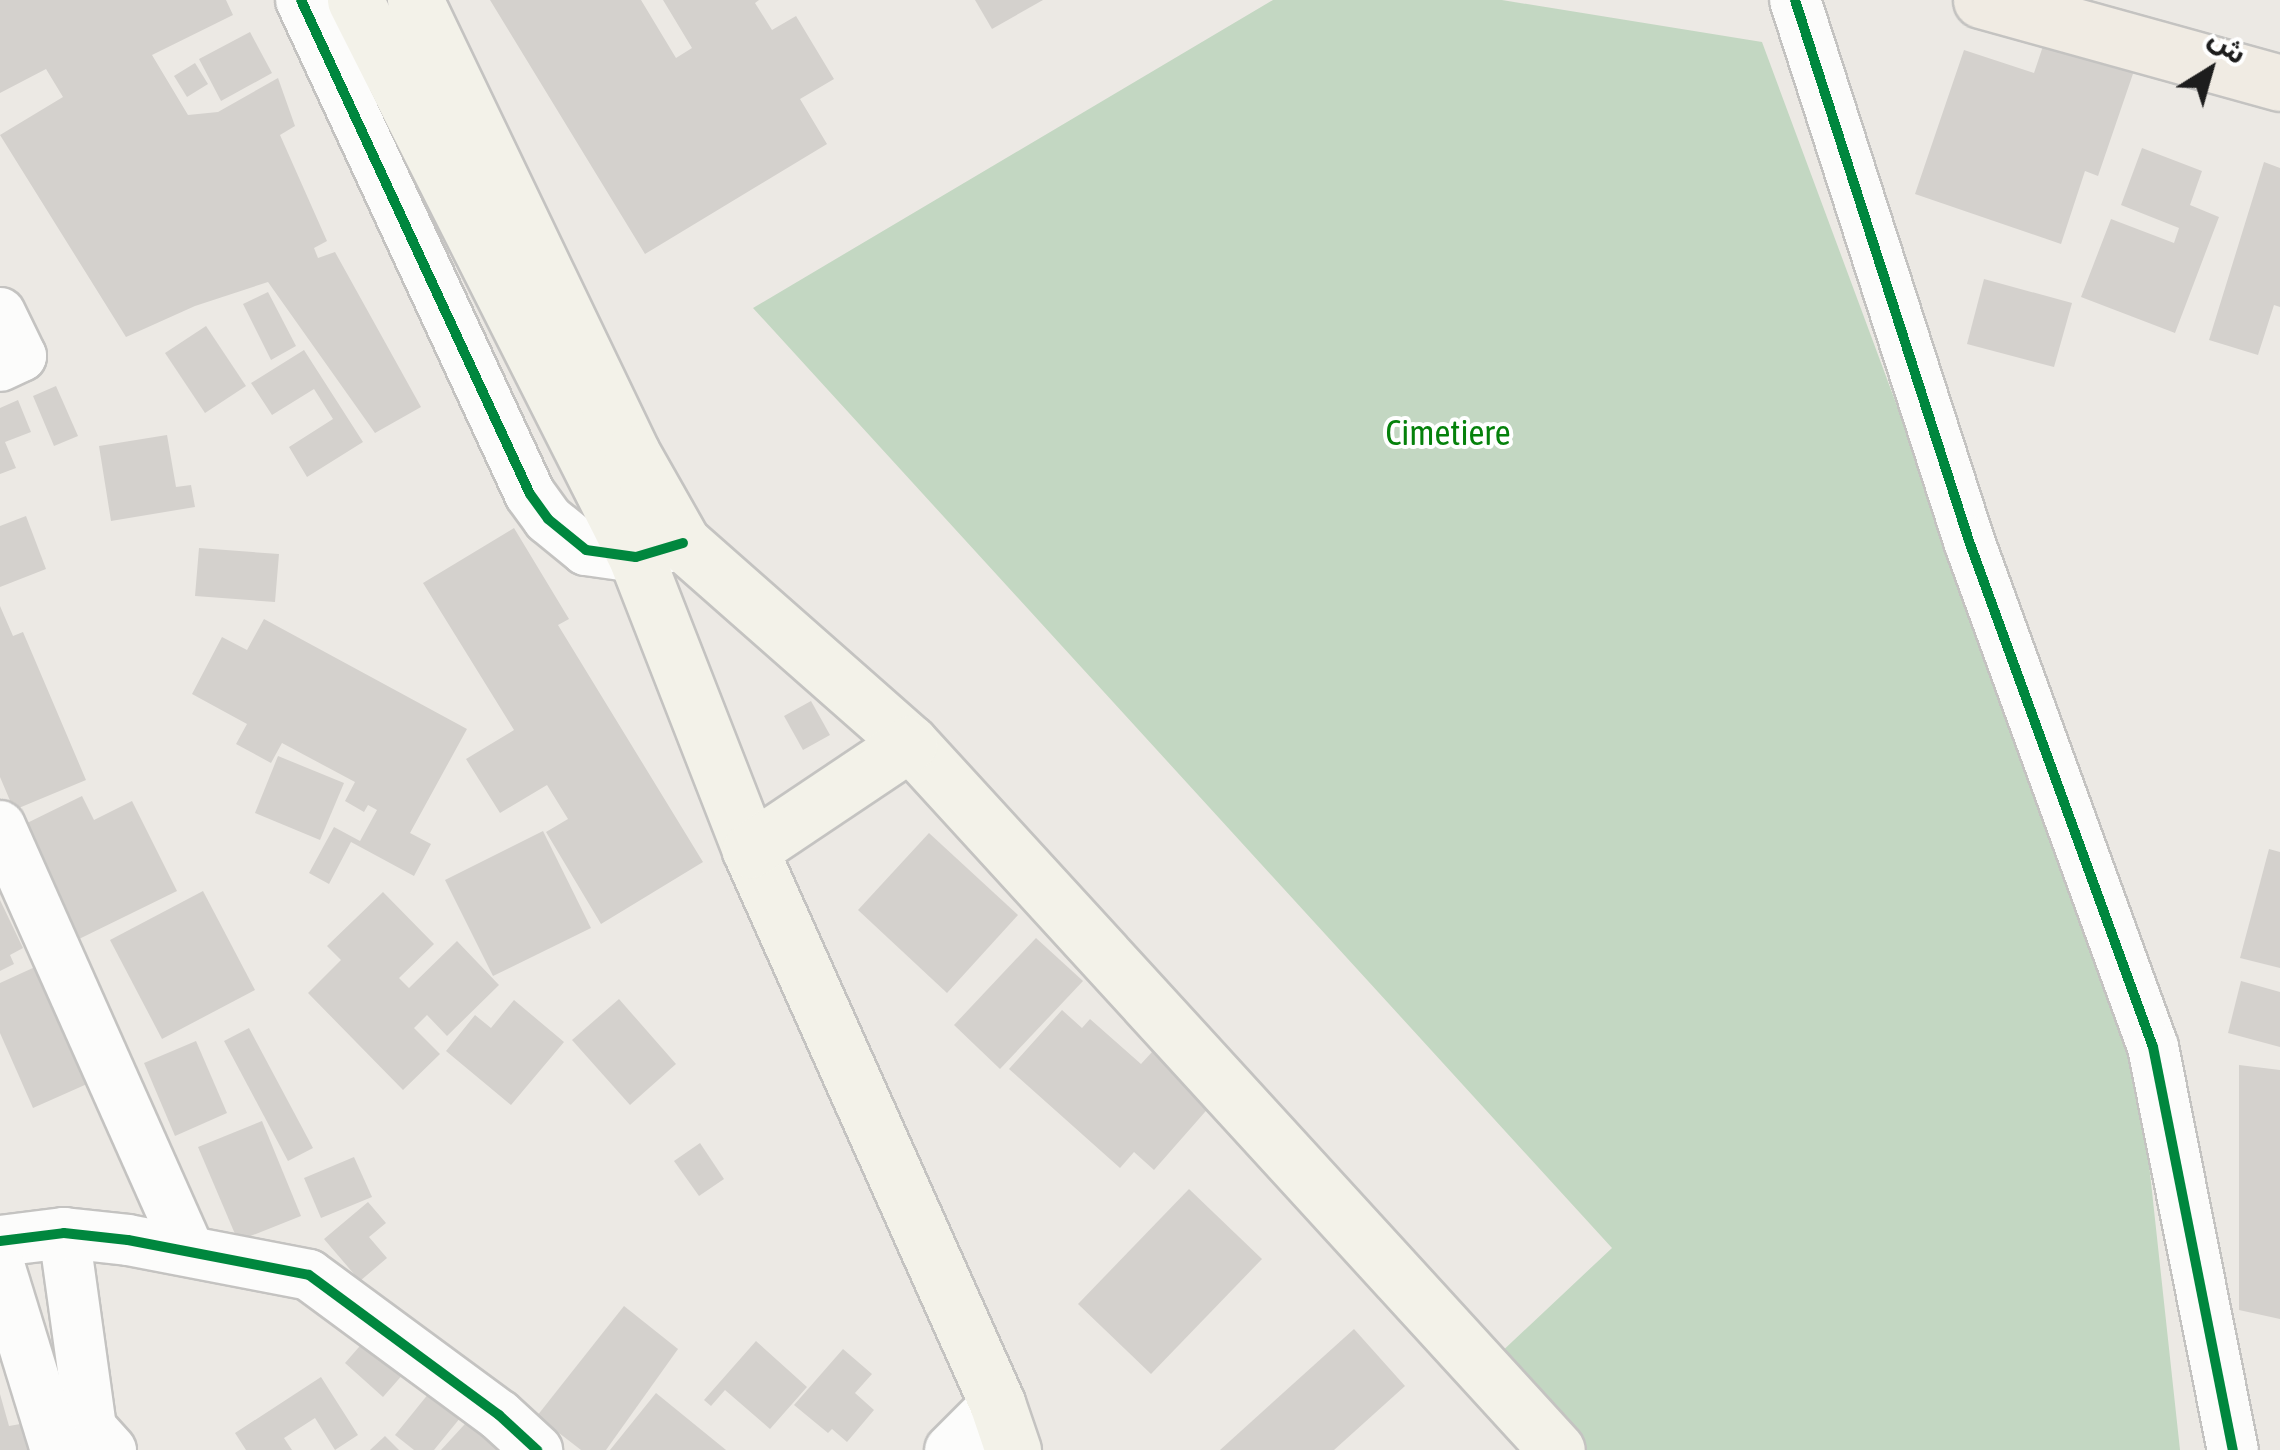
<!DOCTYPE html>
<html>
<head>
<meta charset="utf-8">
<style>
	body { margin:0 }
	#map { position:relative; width:2280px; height:1450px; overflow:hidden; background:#ece9e4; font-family:"Asap Condensed","Noto Sans Arabic",sans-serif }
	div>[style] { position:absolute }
	.cemetery>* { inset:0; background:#c3d7c2 }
	.building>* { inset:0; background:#d4d1cd }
	.roads { filter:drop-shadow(2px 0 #c4c3c1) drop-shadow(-2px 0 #c4c3c1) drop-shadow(0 2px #c4c3c1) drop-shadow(0 -2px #c4c3c1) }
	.minor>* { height:50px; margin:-25px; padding:0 25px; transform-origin:25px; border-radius:25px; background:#fcfcfb }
	.secondary>* { height:55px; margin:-27.5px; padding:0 27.5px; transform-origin:27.5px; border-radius:27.5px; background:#f3f2e9 }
	.primary>* { height:55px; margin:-27.5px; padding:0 27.5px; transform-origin:27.5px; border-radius:27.5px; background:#f0ebe3 }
	.cycleway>* { height:10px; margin:-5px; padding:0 5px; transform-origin:5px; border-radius:5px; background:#00873e }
	span { translate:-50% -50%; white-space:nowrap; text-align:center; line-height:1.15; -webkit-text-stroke:8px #fff; paint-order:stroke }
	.park-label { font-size:35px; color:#05810b }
	.north { position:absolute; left:2160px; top:20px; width:100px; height:100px; -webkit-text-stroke:8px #fff; paint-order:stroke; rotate:37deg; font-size:28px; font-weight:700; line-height:40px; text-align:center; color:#1d1d1d }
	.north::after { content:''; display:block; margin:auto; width:35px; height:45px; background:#1d1d1d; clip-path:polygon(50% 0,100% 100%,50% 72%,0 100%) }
</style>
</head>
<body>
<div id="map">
	<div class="cemetery">
		<div style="clip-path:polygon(1273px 0,1502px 0,1762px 42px,2137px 1053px,2180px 1450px,1579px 1450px,1496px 1357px,1612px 1248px,753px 308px)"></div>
	</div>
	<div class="building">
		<div style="clip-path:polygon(0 0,226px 0,233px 15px,152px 55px,188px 115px,218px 112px,278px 78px,295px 126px,280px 135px,327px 241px,314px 248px,318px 258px,335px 252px,421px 407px,375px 433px,268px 282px,195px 306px,126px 337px,0 135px,63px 97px,46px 69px,0 93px)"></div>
		<div style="clip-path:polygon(490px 0,641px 0,676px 58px,692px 48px,663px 0,759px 0,755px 3px,772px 30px,796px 16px,834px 79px,800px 99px,827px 144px,645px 254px)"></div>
		<div style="clip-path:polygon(975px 0,1043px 0,992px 29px)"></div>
		<div style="clip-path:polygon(250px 32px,272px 73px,221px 101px,199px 59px)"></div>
		<div style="clip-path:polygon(2047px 34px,2136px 65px,2098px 176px,2085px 171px,2061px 244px,1915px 194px,1964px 50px,2034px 73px)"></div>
		<div style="clip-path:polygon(195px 63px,208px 84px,187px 97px,174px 76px)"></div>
		<div style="clip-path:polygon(2142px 148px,2202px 171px,2190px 205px,2219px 217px,2175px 333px,2081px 297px,2111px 219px,2174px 243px,2179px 228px,2121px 205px)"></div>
		<div style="clip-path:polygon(2264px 162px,2280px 168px,2280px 307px,2274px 305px,2258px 355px,2209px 340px)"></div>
		<div style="clip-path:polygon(1984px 279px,2072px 303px,2054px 367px,1967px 344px)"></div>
		<div style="clip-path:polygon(268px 292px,296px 346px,271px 360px,243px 304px)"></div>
		<div style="clip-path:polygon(206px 326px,246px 386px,205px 413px,165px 353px)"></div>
		<div style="clip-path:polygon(304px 350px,363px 442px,307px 477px,289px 447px,333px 419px,314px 389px,272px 415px,251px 383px)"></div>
		<div style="clip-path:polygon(56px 386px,78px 436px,54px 446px,33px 396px)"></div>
		<div style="clip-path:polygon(18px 400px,31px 432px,5px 442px,16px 468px,0 474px,0 408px)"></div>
		<div style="clip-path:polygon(167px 435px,176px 487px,191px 485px,195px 507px,111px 521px,99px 446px)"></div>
		<div style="clip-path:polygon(26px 516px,46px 569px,0 587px,0 526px)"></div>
		<div style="clip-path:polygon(514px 528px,569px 619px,558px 625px,703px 862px,601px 924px,546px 832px,568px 819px,547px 785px,500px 813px,466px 759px,514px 730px,423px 583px)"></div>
		<div style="clip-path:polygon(199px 548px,279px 554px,275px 602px,195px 596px)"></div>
		<div style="clip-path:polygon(0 606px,13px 636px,23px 632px,86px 780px,14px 810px,0 777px)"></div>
		<div style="clip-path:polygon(264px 619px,467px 729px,410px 833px,431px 844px,414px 876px,351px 842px,329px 884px,309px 873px,334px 827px,360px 841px,377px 810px,368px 805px,364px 812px,345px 801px,355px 782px,282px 743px,271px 763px,236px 744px,247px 724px,192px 694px,222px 637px,247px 650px)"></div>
		<div style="clip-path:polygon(811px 701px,830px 735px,803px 750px,784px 716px)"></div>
		<div style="clip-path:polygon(278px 756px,344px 783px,320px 840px,255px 813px)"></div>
		<div style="clip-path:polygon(82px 796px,94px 820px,132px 801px,177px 891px,77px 940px,21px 826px)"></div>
		<div style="clip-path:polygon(543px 831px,591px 928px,493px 976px,445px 880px)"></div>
		<div style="clip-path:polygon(929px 833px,1018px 915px,947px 993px,858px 910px)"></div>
		<div style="clip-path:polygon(2269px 849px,2280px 852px,2280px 968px,2240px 958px)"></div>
		<div style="clip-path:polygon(203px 891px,255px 990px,162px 1039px,110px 940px)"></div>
		<div style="clip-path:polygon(383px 892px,434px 944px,399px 978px,409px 988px,457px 941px,499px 985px,447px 1036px,427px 1015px,414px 1028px,440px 1054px,403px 1090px,308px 993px,341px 960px,327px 946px)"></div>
		<div style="clip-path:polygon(0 900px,23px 948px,10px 955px,14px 964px,0 971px)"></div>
		<div style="clip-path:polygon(1036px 938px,1083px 981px,1000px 1069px,954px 1025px)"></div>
		<div style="clip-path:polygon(35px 967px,87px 1084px,33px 1108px,0 1033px,0 983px)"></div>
		<div style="clip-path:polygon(2241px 981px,2280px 992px,2280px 1047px,2228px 1033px)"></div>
		<div style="clip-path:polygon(619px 999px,676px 1064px,630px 1105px,572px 1040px)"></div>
		<div style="clip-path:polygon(514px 1000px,564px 1042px,511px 1105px,446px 1051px,475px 1015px,491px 1028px)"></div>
		<div style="clip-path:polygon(1062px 1010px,1082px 1028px,1090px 1019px,1141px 1064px,1152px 1052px,1212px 1104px,1154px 1170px,1134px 1152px,1120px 1168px,1009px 1069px)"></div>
		<div style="clip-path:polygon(249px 1028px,313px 1148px,288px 1161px,224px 1041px)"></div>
		<div style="clip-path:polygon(196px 1041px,227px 1113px,175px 1136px,144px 1063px)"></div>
		<div style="clip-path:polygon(2239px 1065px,2280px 1070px,2280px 1319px,2239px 1310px)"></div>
		<div style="clip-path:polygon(262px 1121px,301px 1216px,238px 1241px,198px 1147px)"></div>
		<div style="clip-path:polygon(700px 1143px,724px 1179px,699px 1196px,674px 1161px)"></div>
		<div style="clip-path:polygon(354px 1157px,372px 1197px,321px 1218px,304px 1178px)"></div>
		<div style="clip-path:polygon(1189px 1189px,1262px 1259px,1151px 1374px,1078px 1304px)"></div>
		<div style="clip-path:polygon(368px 1202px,386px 1223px,369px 1237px,387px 1258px,360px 1281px,324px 1239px)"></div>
		<div style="clip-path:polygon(624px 1306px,678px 1349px,606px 1450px,581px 1450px,537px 1416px)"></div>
		<div style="clip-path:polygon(1354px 1329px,1405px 1386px,1334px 1450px,1220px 1450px)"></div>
		<div style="clip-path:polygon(373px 1331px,412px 1364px,383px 1397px,345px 1363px)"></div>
		<div style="clip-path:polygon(756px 1341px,807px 1387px,770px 1429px,725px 1390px,711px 1406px,704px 1400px)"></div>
		<div style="clip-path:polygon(843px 1349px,872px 1374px,855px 1393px,874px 1410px,847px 1442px,832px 1429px,828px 1433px,794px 1405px)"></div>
		<div style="clip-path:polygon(321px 1377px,358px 1435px,335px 1450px,315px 1418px,284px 1438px,292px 1450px,246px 1450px,235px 1433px)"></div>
		<div style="clip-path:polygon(438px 1382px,469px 1407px,434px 1450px,414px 1450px,395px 1435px)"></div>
		<div style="clip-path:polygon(656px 1393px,726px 1450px,610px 1450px)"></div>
		<div style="clip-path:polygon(0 1394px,9px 1426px,26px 1423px,33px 1450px,0 1450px)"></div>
		<div style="clip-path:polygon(476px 1412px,518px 1450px,441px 1450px)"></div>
		<div style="clip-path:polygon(385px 1436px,399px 1450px,370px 1450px)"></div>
	</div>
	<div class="roads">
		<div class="minor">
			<div style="left:301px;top:0;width:544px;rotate:65.13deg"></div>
			<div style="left:530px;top:494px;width:31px;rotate:54deg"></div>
			<div style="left:548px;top:519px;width:49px;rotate:39.2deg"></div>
			<div style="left:586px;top:550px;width:50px;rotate:8deg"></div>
			<div style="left:636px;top:557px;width:34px;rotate:-17deg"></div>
			<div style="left:1795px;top:0;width:568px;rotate:72.17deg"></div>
			<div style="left:1969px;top:541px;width:538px;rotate:70.02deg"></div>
			<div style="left:2153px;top:1047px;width:411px;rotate:78.8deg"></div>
			<div style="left:0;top:313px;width:48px;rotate:64deg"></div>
			<div style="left:21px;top:356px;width:23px;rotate:155deg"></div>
			<div style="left:0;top:826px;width:462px;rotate:66deg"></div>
			<div style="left:64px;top:1233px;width:197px;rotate:82.1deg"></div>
			<div style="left:91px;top:1428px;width:30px;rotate:48deg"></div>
			<div style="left:0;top:1241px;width:64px;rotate:-7.1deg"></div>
			<div style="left:64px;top:1233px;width:64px;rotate:6.2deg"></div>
			<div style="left:128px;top:1240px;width:184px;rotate:10.9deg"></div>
			<div style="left:309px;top:1275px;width:236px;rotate:36.4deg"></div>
			<div style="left:499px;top:1415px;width:52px;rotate:42.6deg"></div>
			<div style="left:0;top:1268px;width:190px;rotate:72.9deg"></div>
			<div style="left:950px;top:1450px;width:66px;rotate:-45deg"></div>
		</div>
		<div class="secondary">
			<div style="left:355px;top:0;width:624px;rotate:63.23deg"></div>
			<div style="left:636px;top:557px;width:314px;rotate:68.7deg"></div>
			<div style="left:750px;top:850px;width:606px;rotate:65.93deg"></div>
			<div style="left:997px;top:1403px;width:50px;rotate:71.2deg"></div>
			<div style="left:415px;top:0;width:502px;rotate:64.4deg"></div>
			<div style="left:632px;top:453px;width:103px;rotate:60.5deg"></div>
			<div style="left:683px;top:543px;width:303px;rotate:41.4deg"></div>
			<div style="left:910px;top:743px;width:958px;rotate:47.54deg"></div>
			<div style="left:750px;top:850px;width:192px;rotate:-33.8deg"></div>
		</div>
		<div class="primary">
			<div style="left:1981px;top:0;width:310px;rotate:15.5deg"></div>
		</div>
	</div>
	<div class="cycleway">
		<div style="left:301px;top:0;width:544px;rotate:65.13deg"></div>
		<div style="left:530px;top:494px;width:31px;rotate:54deg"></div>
		<div style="left:548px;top:519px;width:49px;rotate:39.2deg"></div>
		<div style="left:586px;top:550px;width:50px;rotate:8deg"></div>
		<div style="left:636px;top:557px;width:49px;rotate:-16.6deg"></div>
		<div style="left:1795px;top:0;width:568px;rotate:72.17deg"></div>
		<div style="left:1969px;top:541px;width:538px;rotate:70.02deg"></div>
		<div style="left:2153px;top:1047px;width:411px;rotate:78.8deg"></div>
		<div style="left:0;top:1241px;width:64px;rotate:-7.1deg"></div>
		<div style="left:64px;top:1233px;width:64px;rotate:6.2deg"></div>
		<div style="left:128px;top:1240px;width:184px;rotate:10.9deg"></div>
		<div style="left:309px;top:1275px;width:236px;rotate:36.4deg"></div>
		<div style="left:499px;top:1415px;width:52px;rotate:42.6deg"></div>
	</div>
	<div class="park-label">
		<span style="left:1448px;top:432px">Cimetiere</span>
	</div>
	<div class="north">ش</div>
</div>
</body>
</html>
